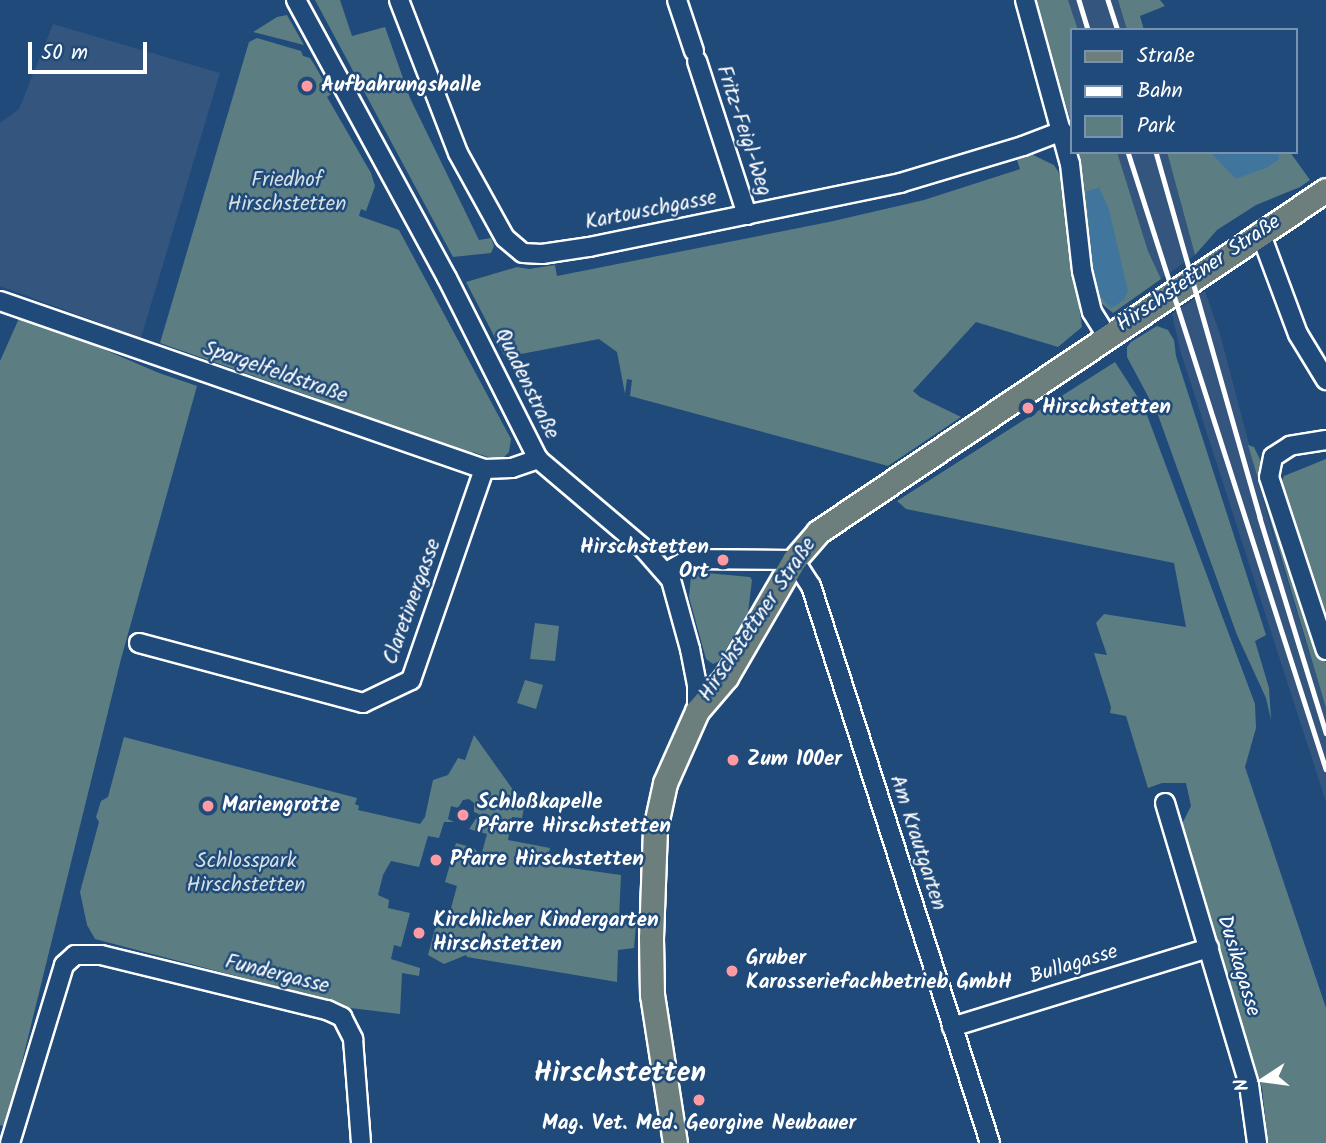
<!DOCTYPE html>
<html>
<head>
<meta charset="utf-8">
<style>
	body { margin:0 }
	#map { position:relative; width:1326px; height:1143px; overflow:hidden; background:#1f4a7a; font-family:Kalam,sans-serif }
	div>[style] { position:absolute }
	.built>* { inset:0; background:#34557d }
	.green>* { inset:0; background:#5c7e83 }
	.water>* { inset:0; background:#40759d }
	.roads { filter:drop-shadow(2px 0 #fff) drop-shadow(-2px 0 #fff) drop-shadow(0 2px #fff) drop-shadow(0 -2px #fff) }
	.minor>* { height:18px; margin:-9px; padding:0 9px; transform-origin:9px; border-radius:9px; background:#1f4a7a }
	.major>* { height:23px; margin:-11.5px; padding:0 11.5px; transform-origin:11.5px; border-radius:11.5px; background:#6c7f7c }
	.rail>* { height:4.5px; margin:-2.25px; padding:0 2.25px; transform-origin:2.25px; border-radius:2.25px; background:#fff }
	.dots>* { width:19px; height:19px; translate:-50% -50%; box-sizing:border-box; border:4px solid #1f4a7a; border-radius:50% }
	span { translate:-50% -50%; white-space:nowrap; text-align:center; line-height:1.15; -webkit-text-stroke:5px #1f4a7a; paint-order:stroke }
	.poi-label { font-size:21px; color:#fff; font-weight:700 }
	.left { translate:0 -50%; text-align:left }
	.right { translate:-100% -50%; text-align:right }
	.street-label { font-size:21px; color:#fff }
	.park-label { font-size:21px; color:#d6dfe0 }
	.district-label { font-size:28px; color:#fff; font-weight:700 }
	.legend { position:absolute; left:1070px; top:28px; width:228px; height:126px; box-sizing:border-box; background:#1f4a7a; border:2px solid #7992af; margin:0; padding:9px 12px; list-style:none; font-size:21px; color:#fff }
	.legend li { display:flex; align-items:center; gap:14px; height:35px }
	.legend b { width:35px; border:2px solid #7992af }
	.north { position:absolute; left:1228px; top:1045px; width:70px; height:70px; -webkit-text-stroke:5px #1f4a7a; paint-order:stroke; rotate:257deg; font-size:19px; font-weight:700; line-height:28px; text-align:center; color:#fff }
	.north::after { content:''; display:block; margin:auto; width:24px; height:32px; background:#fff; clip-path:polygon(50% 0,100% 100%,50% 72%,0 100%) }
	.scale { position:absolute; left:28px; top:42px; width:119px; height:32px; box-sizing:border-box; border:4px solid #fff; border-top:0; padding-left:9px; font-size:21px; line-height:24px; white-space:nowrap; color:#fff; -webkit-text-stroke:5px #1f4a7a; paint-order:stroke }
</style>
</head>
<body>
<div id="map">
	<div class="built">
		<div style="clip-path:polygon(1068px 0,1118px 0,1127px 30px,1078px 30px)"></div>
		<div style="clip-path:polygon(53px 24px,220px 73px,141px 338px,0 286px,0 123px,19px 109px)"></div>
		<div style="clip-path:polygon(1117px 152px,1167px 152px,1195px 255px,1161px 279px,1148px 251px)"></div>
		<div style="clip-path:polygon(1205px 291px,1220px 334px,1272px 531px,1326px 708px,1326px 802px,1180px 350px,1172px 314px)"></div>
	</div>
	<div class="green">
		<div style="clip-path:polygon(315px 0,340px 0,352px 36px,385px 27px,410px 98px,479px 240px,491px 238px,494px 246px,491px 253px,453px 257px)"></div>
		<div style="clip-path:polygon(1036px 0,1068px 0,1078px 30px,1072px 30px,1072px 126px)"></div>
		<div style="clip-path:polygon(1118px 0,1160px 0,1165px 6px,1140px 16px,1144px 30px,1127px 30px)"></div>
		<div style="clip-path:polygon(287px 15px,304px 45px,253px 32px,277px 17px)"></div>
		<div style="clip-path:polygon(257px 38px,301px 51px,303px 56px,310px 58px,314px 64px,331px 94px,327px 97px,371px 173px,375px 186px,366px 211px,361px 209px,359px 216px,399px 230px,511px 439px,509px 452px,504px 457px,491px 458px,473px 452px,471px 456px,331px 409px,316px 398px,160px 343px,249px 42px)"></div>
		<div style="clip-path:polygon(1078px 152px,1117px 152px,1148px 251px,1161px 279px,1113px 313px,1101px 303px,1093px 282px)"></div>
		<div style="clip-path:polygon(1167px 152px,1290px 152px,1310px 180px,1300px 187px,1256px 205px,1217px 230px,1195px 255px)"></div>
		<div style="clip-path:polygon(1033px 155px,1054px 165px,1061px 176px,1082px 327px,1058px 347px,976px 322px,913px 391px,920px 397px,961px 417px,888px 466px,630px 396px,632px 380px,627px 379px,625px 394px,617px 352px,599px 339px,505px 357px,466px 282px,517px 267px,529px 269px,555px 265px,557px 276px,829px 222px,924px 200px,1020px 169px,1017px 160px)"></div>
		<div style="clip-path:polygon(21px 314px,159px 373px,197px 386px,121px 659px,6px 1127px,0 1125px,0 361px)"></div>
		<div style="clip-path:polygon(1157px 326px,1168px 330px,1174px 340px,1176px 356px,1266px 635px,1255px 641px,1269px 688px,1271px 720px,1266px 698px,1237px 635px,1158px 415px,1127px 357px,1127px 347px,1131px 342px)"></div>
		<div style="clip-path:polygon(1115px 362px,1144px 407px,1255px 704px,1256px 728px,1245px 767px,1326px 1008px,1326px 1143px,1268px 1143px,1262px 1088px,1181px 826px,1191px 806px,1186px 783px,1162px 783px,1148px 788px,1126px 716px,1110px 713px,1111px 707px,1094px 653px,1107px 655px,1096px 623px,1104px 614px,1186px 627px,1174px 563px,906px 509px,897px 501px)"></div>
		<div style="clip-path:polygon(1248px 445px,1254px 447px,1264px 468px,1326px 663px,1326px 708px)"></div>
		<div style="clip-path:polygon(1326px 459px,1326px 623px,1279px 488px,1284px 476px)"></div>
		<div style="clip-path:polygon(696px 572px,750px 577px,752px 580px,748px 612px,719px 661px,713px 664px,706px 659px,689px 597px,691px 576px)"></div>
		<div style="clip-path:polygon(535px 623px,559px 626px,555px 661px,530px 659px)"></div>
		<div style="clip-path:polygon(525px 680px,543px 685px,536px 709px,517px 703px)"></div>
		<div style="clip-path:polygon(474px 735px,516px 794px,526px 796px,522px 818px,512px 817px,508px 840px,550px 848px,548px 857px,556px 866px,621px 875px,619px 918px,624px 924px,636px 924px,634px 948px,618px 950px,617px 982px,467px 957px,466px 955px,444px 964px,428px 955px,437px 921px,447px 923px,457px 886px,445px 882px,456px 843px,474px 848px,481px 856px,487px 834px,469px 829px,479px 814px,474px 812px,474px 803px,469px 799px,463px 800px,458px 808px,451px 806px,448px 819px,454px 822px,444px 822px,439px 838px,428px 836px,419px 867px,391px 861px,383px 875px,378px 895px,389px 900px,388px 908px,410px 913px,401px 947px,394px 945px,391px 959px,420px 968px,419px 976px,402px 973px,400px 1014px,334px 1006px,331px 1001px,95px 939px,87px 925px,80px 892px,99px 822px,96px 817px,101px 801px,108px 797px,124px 737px,357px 798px,355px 804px,359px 806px,358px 810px,420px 824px,425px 817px,433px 780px,448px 775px,458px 758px,465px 760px)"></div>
	</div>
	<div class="water">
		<div style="clip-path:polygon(1210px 152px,1278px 152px,1279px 159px,1268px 167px,1236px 179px)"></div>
		<div style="clip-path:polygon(1099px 187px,1109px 210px,1128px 291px,1124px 300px,1111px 308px,1099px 295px,1092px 260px,1086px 192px)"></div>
	</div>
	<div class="roads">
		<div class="minor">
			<div style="left:296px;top:0;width:316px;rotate:61.5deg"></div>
			<div style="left:447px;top:278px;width:203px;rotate:63.3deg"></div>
			<div style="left:538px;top:459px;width:139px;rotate:40.3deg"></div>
			<div style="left:644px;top:549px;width:41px;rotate:48.9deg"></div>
			<div style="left:671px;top:580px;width:72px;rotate:74.6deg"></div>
			<div style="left:690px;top:649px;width:36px;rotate:79deg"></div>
			<div style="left:697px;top:684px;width:27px;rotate:90deg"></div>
			<div style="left:399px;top:0;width:164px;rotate:68.9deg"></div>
			<div style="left:458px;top:153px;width:97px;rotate:61.1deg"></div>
			<div style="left:505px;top:238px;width:23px;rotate:40deg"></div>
			<div style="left:523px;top:253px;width:19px;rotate:3deg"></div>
			<div style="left:542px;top:254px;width:48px;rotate:-8.5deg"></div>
			<div style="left:589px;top:247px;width:318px;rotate:-11.6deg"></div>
			<div style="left:900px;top:183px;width:128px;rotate:-16.7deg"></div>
			<div style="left:1023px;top:146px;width:42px;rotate:-21deg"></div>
			<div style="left:677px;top:0;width:54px;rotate:71.6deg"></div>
			<div style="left:1025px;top:0;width:170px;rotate:74.7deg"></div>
			<div style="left:1070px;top:164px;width:108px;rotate:83.6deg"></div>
			<div style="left:1082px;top:271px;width:42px;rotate:76.3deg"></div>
			<div style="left:1092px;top:312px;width:28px;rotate:58deg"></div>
			<div style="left:697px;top:61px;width:162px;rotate:72deg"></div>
			<div style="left:1260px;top:232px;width:109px;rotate:69.6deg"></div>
			<div style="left:1298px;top:334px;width:54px;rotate:58.7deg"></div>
			<div style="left:0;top:301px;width:512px;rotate:19.14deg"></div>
			<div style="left:484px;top:469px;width:28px;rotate:-2deg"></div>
			<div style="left:512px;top:468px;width:28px;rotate:-19deg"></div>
			<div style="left:1326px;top:440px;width:36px;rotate:171deg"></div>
			<div style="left:1290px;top:446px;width:20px;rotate:147deg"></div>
			<div style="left:1273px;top:457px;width:20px;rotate:101deg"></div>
			<div style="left:1269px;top:477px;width:182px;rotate:71.8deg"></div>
			<div style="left:666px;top:572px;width:26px;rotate:-29deg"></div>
			<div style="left:689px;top:559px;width:105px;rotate:0.5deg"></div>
			<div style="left:794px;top:560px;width:31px;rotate:57deg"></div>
			<div style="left:811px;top:586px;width:585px;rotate:72.18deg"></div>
			<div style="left:139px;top:643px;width:232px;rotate:15deg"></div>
			<div style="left:363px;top:703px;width:53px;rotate:-25.6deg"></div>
			<div style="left:411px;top:680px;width:223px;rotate:-70.9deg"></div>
			<div style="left:1165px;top:803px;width:294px;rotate:73.4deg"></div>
			<div style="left:1249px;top:1085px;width:59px;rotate:82.1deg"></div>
			<div style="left:952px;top:1027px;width:269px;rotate:-17.1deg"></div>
			<div style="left:10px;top:1143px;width:186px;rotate:-73.1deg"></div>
			<div style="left:64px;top:965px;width:15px;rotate:-42deg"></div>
			<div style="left:75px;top:955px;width:26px"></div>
			<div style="left:101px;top:955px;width:233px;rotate:13.7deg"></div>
			<div style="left:327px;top:1010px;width:17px;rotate:25deg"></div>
			<div style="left:342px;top:1017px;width:25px;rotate:63deg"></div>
			<div style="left:353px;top:1039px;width:104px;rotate:85.6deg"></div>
		</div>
		<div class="major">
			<div style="left:675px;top:1143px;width:150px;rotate:-98.8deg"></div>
			<div style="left:652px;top:995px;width:57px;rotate:-91deg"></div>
			<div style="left:651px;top:938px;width:109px;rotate:-87.9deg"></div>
			<div style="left:655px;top:829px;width:47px;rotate:-77.7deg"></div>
			<div style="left:665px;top:783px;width:79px;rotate:-66deg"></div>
			<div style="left:697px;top:711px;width:45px;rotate:-49.5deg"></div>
			<div style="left:726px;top:677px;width:135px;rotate:-59.8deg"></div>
			<div style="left:794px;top:560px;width:37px;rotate:-49deg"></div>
			<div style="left:818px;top:532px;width:612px;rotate:-33.95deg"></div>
		</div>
	</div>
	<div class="rail">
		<div style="left:1079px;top:0;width:31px;rotate:73deg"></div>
		<div style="left:1108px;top:0;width:32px;rotate:72deg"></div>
		<div style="left:1128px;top:152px;width:648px;rotate:72.21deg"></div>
		<div style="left:1156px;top:152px;width:380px;rotate:74.1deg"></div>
		<div style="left:1260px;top:518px;width:225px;rotate:72.9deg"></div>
	</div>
	<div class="dots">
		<div style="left:307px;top:86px;background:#ff9aa2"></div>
		<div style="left:1028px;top:408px;background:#ff9aa2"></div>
		<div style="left:723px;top:560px;background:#ff9aa2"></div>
		<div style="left:733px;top:760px;background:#ff9aa2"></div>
		<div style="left:208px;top:806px;background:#ff9aa2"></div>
		<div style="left:463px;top:815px;background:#ff9aa2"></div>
		<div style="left:436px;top:860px;background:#ff9aa2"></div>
		<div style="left:419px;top:933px;background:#ff9aa2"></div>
		<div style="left:732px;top:971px;background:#ff9aa2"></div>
		<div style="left:699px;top:1100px;background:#ff9aa2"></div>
	</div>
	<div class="poi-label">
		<span class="left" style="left:321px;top:86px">Aufbahrungshalle</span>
		<span class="left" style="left:1042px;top:408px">Hirschstetten</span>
		<span class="right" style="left:709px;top:560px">Hirschstetten<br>Ort</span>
		<span class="left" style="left:747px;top:760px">Zum 100er</span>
		<span class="left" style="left:477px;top:815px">Schloßkapelle<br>Pfarre Hirschstetten</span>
		<span class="left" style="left:222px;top:806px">Mariengrotte</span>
		<span class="left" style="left:450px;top:860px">Pfarre Hirschstetten</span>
		<span class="left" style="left:433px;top:933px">Kirchlicher Kindergarten<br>Hirschstetten</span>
		<span class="left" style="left:746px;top:971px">Gruber<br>Karosseriefachbetrieb GmbH</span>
		<span style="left:699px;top:1124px">Mag. Vet. Med. Georgine Neubauer</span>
	</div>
	<div class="street-label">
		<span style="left:743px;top:131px;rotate:72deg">Fritz-Feigl-Weg</span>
		<span style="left:651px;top:211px;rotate:-11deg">Kartouschgasse</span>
		<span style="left:1199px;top:274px;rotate:-34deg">Hirschstettner Straße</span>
		<span style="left:275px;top:373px;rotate:19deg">Spargelfeldstraße</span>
		<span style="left:526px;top:384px;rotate:64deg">Quadenstraße</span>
		<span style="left:413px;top:602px;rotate:-70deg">Claretinergasse</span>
		<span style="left:758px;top:620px;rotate:-56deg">Hirschstettner Straße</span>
		<span style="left:917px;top:843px;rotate:72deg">Am Krautgarten</span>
		<span style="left:1074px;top:965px;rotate:-17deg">Bullagasse</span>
		<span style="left:1238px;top:966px;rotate:73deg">Dusikagasse</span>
		<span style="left:277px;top:975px;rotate:14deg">Fundergasse</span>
	</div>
	<div class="park-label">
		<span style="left:287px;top:193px">Friedhof<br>Hirschstetten</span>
		<span style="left:246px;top:874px">Schlosspark<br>Hirschstetten</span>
	</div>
	<div class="district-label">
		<span style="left:620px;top:1074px">Hirschstetten</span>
	</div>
	<ul class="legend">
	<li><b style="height:9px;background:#6c7f7c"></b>Straße</li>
	<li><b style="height:9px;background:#fff"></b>Bahn</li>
	<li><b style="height:19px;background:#5c7e83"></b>Park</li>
	</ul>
	<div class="north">N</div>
	<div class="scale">50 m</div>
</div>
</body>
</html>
